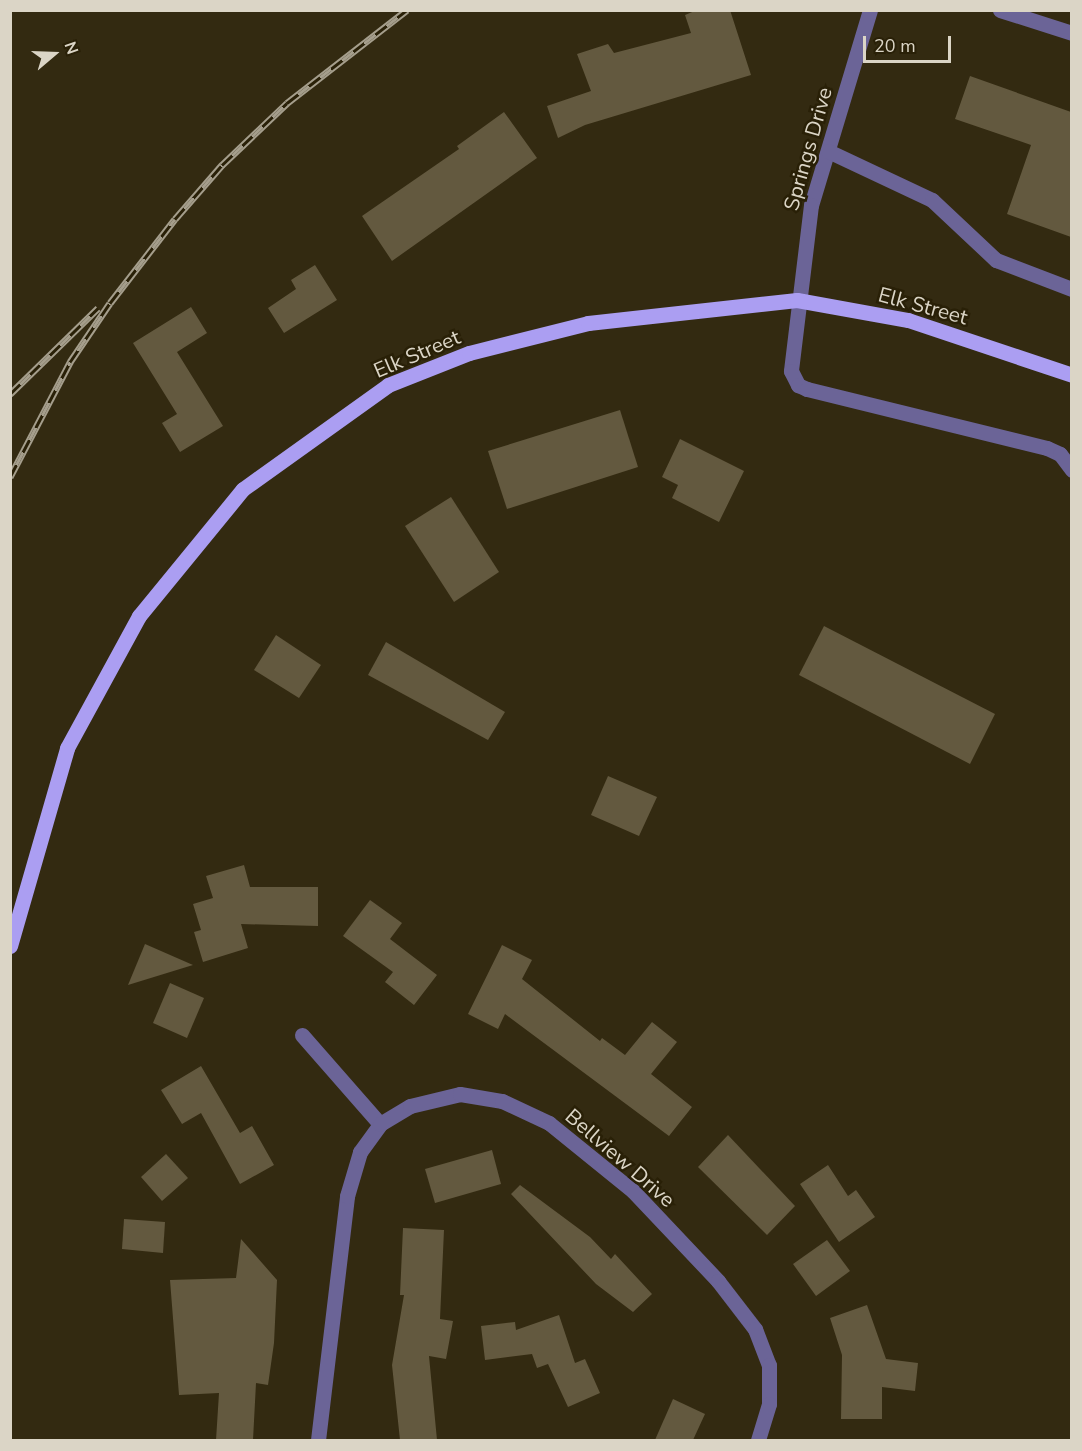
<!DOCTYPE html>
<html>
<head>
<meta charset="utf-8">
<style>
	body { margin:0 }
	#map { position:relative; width:1082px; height:1451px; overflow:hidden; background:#332a11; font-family:"Nunito Sans",sans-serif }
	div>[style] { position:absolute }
	.building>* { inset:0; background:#63593f }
	.minor>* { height:15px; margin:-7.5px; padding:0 7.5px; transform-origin:7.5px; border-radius:7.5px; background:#6b6497 }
	.major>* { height:15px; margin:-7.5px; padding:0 7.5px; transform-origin:7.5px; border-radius:7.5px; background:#ab9ef2 }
	.rail>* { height:7px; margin-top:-3.5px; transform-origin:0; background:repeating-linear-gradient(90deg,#292007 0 14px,#a59e8c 0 28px); box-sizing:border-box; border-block:2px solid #a59e8c }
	span { translate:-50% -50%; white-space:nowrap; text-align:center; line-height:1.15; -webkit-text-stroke:5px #292007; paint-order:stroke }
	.street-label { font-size:21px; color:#dbd5c6 }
	.frame { position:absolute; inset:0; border:12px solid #dbd5c6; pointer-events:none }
	.north { position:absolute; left:24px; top:24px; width:60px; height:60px; -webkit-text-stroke:4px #292007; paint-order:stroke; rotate:71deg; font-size:16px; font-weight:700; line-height:24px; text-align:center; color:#dbd5c6 }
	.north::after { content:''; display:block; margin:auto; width:21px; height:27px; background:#dbd5c6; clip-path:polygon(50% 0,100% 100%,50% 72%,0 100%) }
	.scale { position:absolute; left:863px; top:36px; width:88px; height:27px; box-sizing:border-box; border:3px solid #dbd5c6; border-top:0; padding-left:8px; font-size:18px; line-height:21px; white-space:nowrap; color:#dbd5c6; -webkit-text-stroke:4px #292007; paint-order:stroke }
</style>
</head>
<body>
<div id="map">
	<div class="building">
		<div style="clip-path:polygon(697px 10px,730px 10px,751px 75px,585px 125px,558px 138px,547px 106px,591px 91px,577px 54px,608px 44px,614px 53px,691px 33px,685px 15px)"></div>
		<div style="clip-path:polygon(970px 76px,1071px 112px,1071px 237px,1007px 214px,1031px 145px,955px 119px)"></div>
		<div style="clip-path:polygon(504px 112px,537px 158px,392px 261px,362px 216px,459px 149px,457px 146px)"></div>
		<div style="clip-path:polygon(315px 265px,337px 300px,284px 333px,268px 308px,296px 289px,291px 280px)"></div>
		<div style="clip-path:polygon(191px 307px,207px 333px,177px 352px,223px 426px,180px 452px,162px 423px,177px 414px,133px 343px)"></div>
		<div style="clip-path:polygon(620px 410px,638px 467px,507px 509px,488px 451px)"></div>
		<div style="clip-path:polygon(680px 439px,744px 471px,719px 522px,672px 498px,678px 485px,662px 477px)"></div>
		<div style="clip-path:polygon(451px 497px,499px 572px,454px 602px,405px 526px)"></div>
		<div style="clip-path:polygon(824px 626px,995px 714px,970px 764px,799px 675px)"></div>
		<div style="clip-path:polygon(276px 635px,321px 665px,299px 698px,254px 670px)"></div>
		<div style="clip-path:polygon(386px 642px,505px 712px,488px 740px,368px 675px)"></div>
		<div style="clip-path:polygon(608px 776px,657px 797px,639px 836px,591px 815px)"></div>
		<div style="clip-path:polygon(244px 865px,250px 887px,318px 887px,318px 926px,241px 924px,248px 948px,203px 962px,194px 932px,201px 930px,193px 904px,213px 898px,206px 876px)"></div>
		<div style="clip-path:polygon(370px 900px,402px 923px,390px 939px,437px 975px,414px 1005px,385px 982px,393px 972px,343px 936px)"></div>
		<div style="clip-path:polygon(145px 944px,193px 965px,128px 985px)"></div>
		<div style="clip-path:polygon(502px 945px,532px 960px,522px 979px,600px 1041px,602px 1038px,625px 1055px,652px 1022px,677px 1042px,651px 1074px,692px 1107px,669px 1136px,505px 1014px,498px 1029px,468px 1014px)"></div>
		<div style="clip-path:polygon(170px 983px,204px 998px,187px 1038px,153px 1023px)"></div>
		<div style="clip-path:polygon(201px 1066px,240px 1133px,252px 1126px,274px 1165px,240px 1184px,201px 1113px,182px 1124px,161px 1090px)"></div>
		<div style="clip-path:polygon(728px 1135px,795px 1206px,767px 1235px,698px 1167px)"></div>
		<div style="clip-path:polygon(492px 1150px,501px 1184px,435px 1203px,425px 1169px)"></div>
		<div style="clip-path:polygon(166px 1154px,188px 1178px,162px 1201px,141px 1177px)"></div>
		<div style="clip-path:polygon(828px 1165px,848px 1196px,856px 1190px,875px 1217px,839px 1242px,800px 1184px)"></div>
		<div style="clip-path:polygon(520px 1185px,590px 1237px,611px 1259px,615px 1254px,652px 1294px,633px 1312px,596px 1284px,511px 1194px)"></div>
		<div style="clip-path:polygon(124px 1219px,165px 1222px,163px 1253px,122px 1249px)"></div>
		<div style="clip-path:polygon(403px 1228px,444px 1230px,440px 1319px,453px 1321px,446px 1359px,429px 1356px,437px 1440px,400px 1440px,392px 1365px,404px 1295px,400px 1295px)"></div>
		<div style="clip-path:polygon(241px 1239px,277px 1280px,274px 1343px,268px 1385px,256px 1383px,253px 1440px,216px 1440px,219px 1393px,179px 1395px,170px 1280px,236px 1278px)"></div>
		<div style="clip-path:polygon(827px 1240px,850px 1271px,816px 1296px,793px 1264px)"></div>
		<div style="clip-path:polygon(867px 1305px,886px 1359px,918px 1363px,915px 1391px,882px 1387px,882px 1419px,841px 1419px,842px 1355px,830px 1318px)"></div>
		<div style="clip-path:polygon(559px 1315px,575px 1363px,585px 1359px,600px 1393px,568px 1407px,548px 1364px,537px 1368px,532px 1354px,485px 1360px,481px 1326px,515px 1322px,516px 1330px)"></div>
		<div style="clip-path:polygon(673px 1399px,705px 1414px,693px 1440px,655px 1440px)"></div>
	</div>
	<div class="minor">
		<div style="left:870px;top:10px;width:204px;rotate:106.8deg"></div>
		<div style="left:811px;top:205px;width:167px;rotate:96.9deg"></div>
		<div style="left:791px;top:371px;width:16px;rotate:63deg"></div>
		<div style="left:798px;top:385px;width:10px;rotate:24deg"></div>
		<div style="left:807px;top:389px;width:247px;rotate:13.8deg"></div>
		<div style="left:1047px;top:448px;width:14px;rotate:25deg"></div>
		<div style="left:1060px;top:454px;width:20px;rotate:53deg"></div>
		<div style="left:1000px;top:10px;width:76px;rotate:17.7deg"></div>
		<div style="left:828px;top:151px;width:115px;rotate:25.2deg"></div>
		<div style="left:932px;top:200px;width:88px;rotate:43.2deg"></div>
		<div style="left:996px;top:260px;width:81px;rotate:20.9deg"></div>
		<div style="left:302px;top:1035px;width:118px;rotate:48.8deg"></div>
		<div style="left:318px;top:1440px;width:246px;rotate:-83.2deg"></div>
		<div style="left:347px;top:1196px;width:46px;rotate:-73.5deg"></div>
		<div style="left:360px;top:1152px;width:34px;rotate:-54deg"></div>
		<div style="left:380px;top:1124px;width:35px;rotate:-31deg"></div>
		<div style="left:410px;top:1106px;width:51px;rotate:-13.5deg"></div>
		<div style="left:460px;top:1094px;width:43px;rotate:9.5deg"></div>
		<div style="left:502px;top:1101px;width:52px;rotate:25.1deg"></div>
		<div style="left:549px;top:1123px;width:108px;rotate:39deg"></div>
		<div style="left:633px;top:1191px;width:124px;rotate:46.6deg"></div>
		<div style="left:718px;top:1281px;width:61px;rotate:52.4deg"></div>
		<div style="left:755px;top:1329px;width:39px;rotate:69deg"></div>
		<div style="left:769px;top:1365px;width:39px;rotate:90deg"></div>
		<div style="left:769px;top:1404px;width:38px;rotate:107deg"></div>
	</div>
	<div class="major">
		<div style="left:10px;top:946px;width:206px;rotate:-73.9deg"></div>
		<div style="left:67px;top:748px;width:150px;rotate:-61.4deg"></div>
		<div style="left:139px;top:616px;width:164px;rotate:-50.7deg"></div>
		<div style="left:243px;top:489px;width:178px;rotate:-35.6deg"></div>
		<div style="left:388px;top:385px;width:87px;rotate:-21.6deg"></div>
		<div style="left:469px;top:353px;width:123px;rotate:-14.1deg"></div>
		<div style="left:588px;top:323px;width:210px;rotate:-6.3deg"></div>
		<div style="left:797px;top:300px;width:113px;rotate:10.2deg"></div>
		<div style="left:908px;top:320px;width:173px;rotate:18.5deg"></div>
	</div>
	<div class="rail">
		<div style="left:10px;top:394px;width:123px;rotate:-44.3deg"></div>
		<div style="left:10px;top:477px;width:130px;rotate:-62.4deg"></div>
		<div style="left:70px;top:362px;width:71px;rotate:-55.9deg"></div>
		<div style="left:110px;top:303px;width:106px;rotate:-52.3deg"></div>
		<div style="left:175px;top:219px;width:72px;rotate:-49deg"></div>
		<div style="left:222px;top:165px;width:90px;rotate:-43.6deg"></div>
		<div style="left:287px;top:103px;width:152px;rotate:-37.8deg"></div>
	</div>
	<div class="street-label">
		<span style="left:808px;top:149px;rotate:-74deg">Springs Drive</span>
		<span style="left:923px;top:306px;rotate:15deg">Elk Street</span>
		<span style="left:417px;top:354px;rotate:-23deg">Elk Street</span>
		<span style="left:620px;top:1158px;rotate:41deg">Bellview Drive</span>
	</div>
	<div class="frame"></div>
	<div class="north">N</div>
	<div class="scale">20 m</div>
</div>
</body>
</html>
